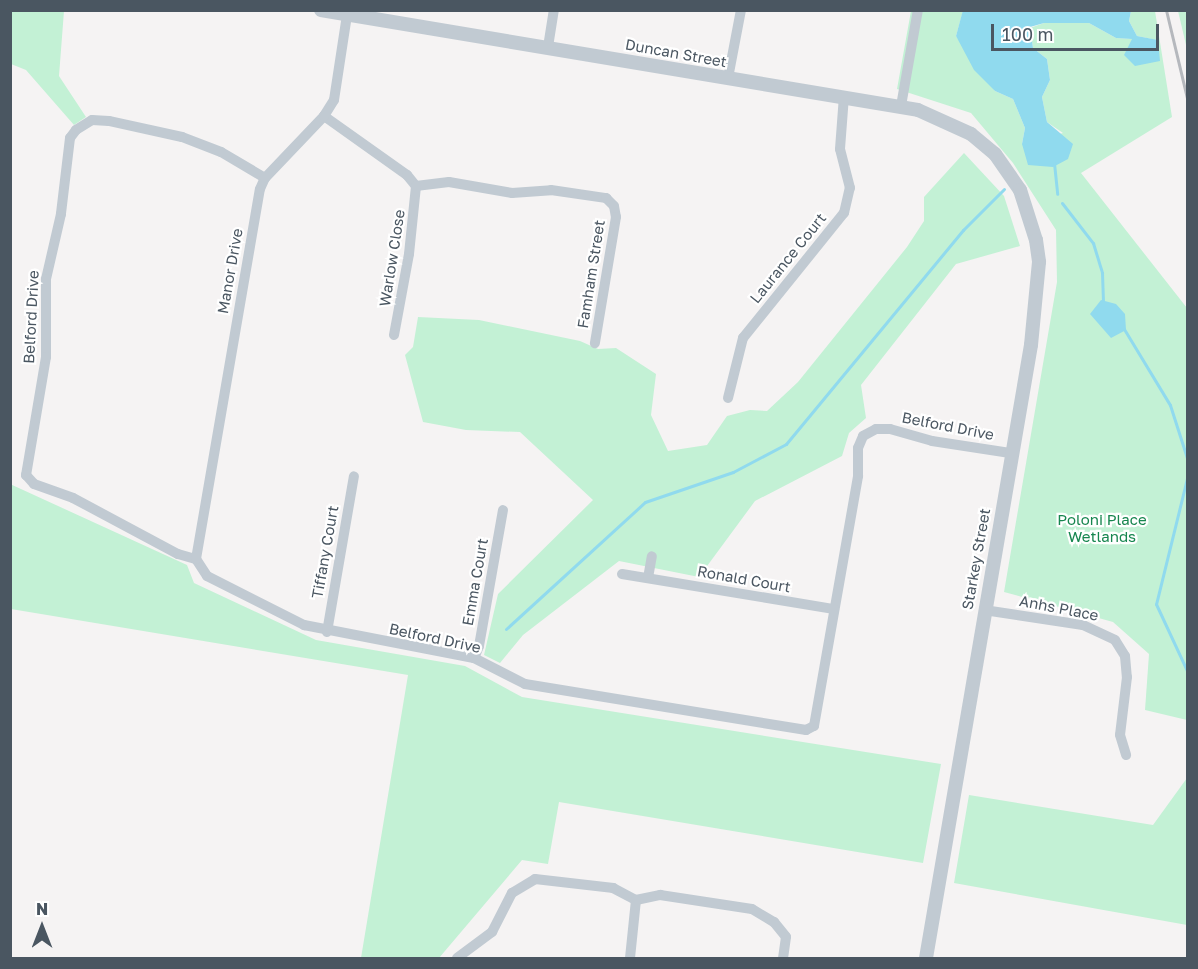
<!DOCTYPE html>
<html>
<head>
<meta charset="utf-8">
<style>
	body { margin:0 }
	#map { position:relative; width:1198px; height:969px; overflow:hidden; background:#f5f3f3; font-family:"Golos Text",sans-serif }
	div>[style] { position:absolute }
	.green>* { inset:0; background:#c3f1d5 }
	.water>* { inset:0; background:#90daee }
	.stream>* { height:3px; margin:-1.5px; padding:0 1.5px; transform-origin:1.5px; border-radius:1.5px; background:#90daee }
	.minor>* { height:10px; margin:-5px; padding:0 5px; transform-origin:5px; border-radius:5px; background:#c1cad2 }
	.tertiary>* { height:14px; margin:-7px; padding:0 7px; transform-origin:7px; border-radius:7px; background:#c1cad2 }
	.rail>* { height:3px; margin:-1.5px; padding:0 1.5px; transform-origin:1.5px; border-radius:1.5px; background:#b5b8bd }
	span { translate:-50% -50%; white-space:nowrap; text-align:center; line-height:1.15; -webkit-text-stroke:4.5px #fff; paint-order:stroke }
	.street-label { font-size:15px; color:#4a5661 }
	.park-label { font-size:15px; color:#17864f }
	.frame { position:absolute; inset:0; border:12px solid #4a5661; pointer-events:none }
	.north { position:absolute; left:12px; top:897px; width:60px; height:60px; -webkit-text-stroke:4px #fff; paint-order:stroke; rotate:0deg; font-size:16px; font-weight:700; line-height:24px; text-align:center; color:#4a5661 }
	.north::after { content:''; display:block; margin:auto; width:21px; height:27px; background:#4a5661; clip-path:polygon(50% 0,100% 100%,50% 72%,0 100%) }
	.scale { position:absolute; left:991px; top:24px; width:168px; height:27px; box-sizing:border-box; border:3px solid #4a5661; border-top:0; padding-left:8px; font-size:18px; line-height:21px; white-space:nowrap; color:#4a5661; -webkit-text-stroke:4px #fff; paint-order:stroke }
</style>
</head>
<body>
<div id="map">
	<div class="green">
		<div style="clip-path:polygon(10px 11px,64px 11px,59px 76px,86px 117px,74px 125px,26px 70px,11px 64px)"></div>
		<div style="clip-path:polygon(911px 11px,963px 11px,956px 36px,995px 91px,1013px 99px,1025px 128px,1022px 144px,1063px 133px,1047px 122px,1042px 97px,1050px 80px,1047px 59px,1033px 48px,1030px 28px,1044px 23px,1089px 23px,1116px 38px,1157px 40px,1137px 36px,1129px 21px,1131px 11px,1155px 11px,1172px 117px,1081px 173px,1187px 308px,1187px 720px,1145px 710px,1149px 654px,1113px 622px,1004px 592px,1057px 282px,1056px 230px,1013px 163px,971px 113px,897px 89px)"></div>
		<div style="clip-path:polygon(1178px 11px,1187px 11px,1187px 49px)"></div>
		<div style="clip-path:polygon(964px 153px,1004px 196px,1020px 246px,956px 264px,861px 385px,866px 418px,849px 433px,842px 456px,755px 501px,699px 577px,619px 561px,523px 635px,500px 663px,484px 655px,498px 594px,593px 500px,520px 432px,466px 430px,423px 422px,405px 355px,413px 347px,418px 317px,479px 320px,580px 341px,598px 349px,616px 348px,656px 374px,651px 415px,668px 451px,707px 445px,727px 416px,750px 410px,767px 411px,798px 382px,907px 247px,924px 221px,924px 197px)"></div>
		<div style="clip-path:polygon(10px 484px,187px 565px,194px 583px,316px 640px,465px 666px,522px 697px,941px 764px,923px 863px,559px 802px,548px 864px,522px 860px,439px 958px,361px 958px,408px 675px,11px 609px)"></div>
		<div style="clip-path:polygon(1187px 778px,1187px 925px,954px 883px,969px 795px,1153px 825px)"></div>
	</div>
	<div class="water">
		<div style="clip-path:polygon(963px 10px,1131px 11px,1129px 21px,1137px 36px,1158px 40px,1160px 61px,1135px 66px,1124px 55px,1132px 39px,1116px 38px,1089px 23px,1044px 23px,1030px 27px,1033px 48px,1047px 59px,1050px 80px,1042px 97px,1047px 122px,1073px 144px,1068px 159px,1053px 167px,1028px 165px,1022px 144px,1025px 128px,1013px 99px,995px 91px,974px 70px,956px 36px)"></div>
		<div style="clip-path:polygon(1101px 300px,1116px 304px,1125px 314px,1126px 330px,1111px 338px,1090px 314px)"></div>
	</div>
	<div class="stream">
		<div style="left:1054px;top:163px;width:31px;rotate:84deg"></div>
		<div style="left:1062px;top:203px;width:51px;rotate:52.2deg"></div>
		<div style="left:1093px;top:243px;width:31px;rotate:73deg"></div>
		<div style="left:1102px;top:273px;width:30px;rotate:88deg"></div>
		<div style="left:1124px;top:329px;width:89px;rotate:58.8deg"></div>
		<div style="left:1170px;top:405px;width:59px;rotate:72.2deg"></div>
		<div style="left:1188px;top:474px;width:134px;rotate:103.8deg"></div>
		<div style="left:1156px;top:604px;width:76px;rotate:65.1deg"></div>
		<div style="left:506px;top:629px;width:188px;rotate:-42.4deg"></div>
		<div style="left:645px;top:502px;width:93px;rotate:-18.8deg"></div>
		<div style="left:733px;top:472px;width:60px;rotate:-27.8deg"></div>
		<div style="left:786px;top:444px;width:278px;rotate:-50.4deg"></div>
		<div style="left:963px;top:230px;width:58px;rotate:-45deg"></div>
	</div>
	<div class="minor">
		<div style="left:548px;top:47px;width:37px;rotate:-81deg"></div>
		<div style="left:728px;top:78px;width:69px;rotate:-79.2deg"></div>
		<div style="left:901px;top:106px;width:97px;rotate:-80deg"></div>
		<div style="left:324px;top:116px;width:102px;rotate:35.4deg"></div>
		<div style="left:407px;top:175px;width:14px;rotate:51deg"></div>
		<div style="left:416px;top:186px;width:33px;rotate:-7deg"></div>
		<div style="left:449px;top:182px;width:64px;rotate:9.9deg"></div>
		<div style="left:512px;top:193px;width:39px;rotate:-4deg"></div>
		<div style="left:551px;top:190px;width:56px;rotate:8.3deg"></div>
		<div style="left:606px;top:198px;width:11px;rotate:45deg"></div>
		<div style="left:614px;top:206px;width:11px;rotate:80deg"></div>
		<div style="left:616px;top:217px;width:128px;rotate:99.5deg"></div>
		<div style="left:265px;top:178px;width:51px;rotate:-149.4deg"></div>
		<div style="left:221px;top:152px;width:42px;rotate:-159deg"></div>
		<div style="left:182px;top:137px;width:75px;rotate:-167.6deg"></div>
		<div style="left:109px;top:121px;width:17px;rotate:-177deg"></div>
		<div style="left:92px;top:120px;width:19px;rotate:148deg"></div>
		<div style="left:76px;top:130px;width:10px;rotate:127deg"></div>
		<div style="left:70px;top:138px;width:77px;rotate:96.8deg"></div>
		<div style="left:61px;top:214px;width:67px;rotate:103deg"></div>
		<div style="left:46px;top:279px;width:78px;rotate:90deg"></div>
		<div style="left:46px;top:357px;width:120px;rotate:99.6deg"></div>
		<div style="left:26px;top:475px;width:12px;rotate:48deg"></div>
		<div style="left:34px;top:484px;width:41px;rotate:19.7deg"></div>
		<div style="left:73px;top:498px;width:119px;rotate:28.1deg"></div>
		<div style="left:178px;top:554px;width:19px;rotate:16deg"></div>
		<div style="left:196px;top:559px;width:20px;rotate:57deg"></div>
		<div style="left:207px;top:576px;width:109px;rotate:26.8deg"></div>
		<div style="left:304px;top:625px;width:173px;rotate:11deg"></div>
		<div style="left:474px;top:658px;width:57px;rotate:27deg"></div>
		<div style="left:525px;top:684px;width:285px;rotate:9.3deg"></div>
		<div style="left:806px;top:730px;width:9px;rotate:-27deg"></div>
		<div style="left:814px;top:726px;width:254px;rotate:-80deg"></div>
		<div style="left:858px;top:476px;width:28px;rotate:-90deg"></div>
		<div style="left:858px;top:448px;width:13px;rotate:-67deg"></div>
		<div style="left:863px;top:436px;width:15px;rotate:-28deg"></div>
		<div style="left:876px;top:429px;width:14px"></div>
		<div style="left:890px;top:429px;width:44px;rotate:15.9deg"></div>
		<div style="left:932px;top:441px;width:79px;rotate:8.7deg"></div>
		<div style="left:394px;top:335px;width:82px;rotate:-79.5deg"></div>
		<div style="left:409px;top:254px;width:68px;rotate:-84.1deg"></div>
		<div style="left:728px;top:398px;width:62px;rotate:-76deg"></div>
		<div style="left:743px;top:338px;width:161px;rotate:-51.1deg"></div>
		<div style="left:844px;top:213px;width:26px;rotate:-77deg"></div>
		<div style="left:850px;top:188px;width:40px;rotate:-104.4deg"></div>
		<div style="left:840px;top:149px;width:53px;rotate:-85.7deg"></div>
		<div style="left:196px;top:559px;width:375px;rotate:-80.2deg"></div>
		<div style="left:260px;top:189px;width:12px;rotate:-66deg"></div>
		<div style="left:265px;top:178px;width:86px;rotate:-46.4deg"></div>
		<div style="left:324px;top:116px;width:19px;rotate:-58deg"></div>
		<div style="left:334px;top:100px;width:86px;rotate:-81.3deg"></div>
		<div style="left:622px;top:574px;width:215px;rotate:9.4deg"></div>
		<div style="left:648px;top:578px;width:22px;rotate:-80deg"></div>
		<div style="left:984px;top:610px;width:100px;rotate:8.6deg"></div>
		<div style="left:1083px;top:625px;width:35px;rotate:25deg"></div>
		<div style="left:1115px;top:640px;width:19px;rotate:58deg"></div>
		<div style="left:1125px;top:656px;width:21px;rotate:85deg"></div>
		<div style="left:1127px;top:677px;width:58px;rotate:96.9deg"></div>
		<div style="left:1120px;top:735px;width:21px;rotate:73deg"></div>
		<div style="left:327px;top:632px;width:158px;rotate:-80.2deg"></div>
		<div style="left:474px;top:658px;width:13px;rotate:-67deg"></div>
		<div style="left:479px;top:646px;width:138px;rotate:-80deg"></div>
		<div style="left:457px;top:958px;width:44px;rotate:-36.6deg"></div>
		<div style="left:492px;top:932px;width:44px;rotate:-62.9deg"></div>
		<div style="left:512px;top:893px;width:27px;rotate:-31deg"></div>
		<div style="left:535px;top:879px;width:79px;rotate:6.6deg"></div>
		<div style="left:613px;top:888px;width:26px;rotate:28deg"></div>
		<div style="left:636px;top:900px;width:25px;rotate:-12deg"></div>
		<div style="left:660px;top:895px;width:93px;rotate:8.7deg"></div>
		<div style="left:752px;top:909px;width:26px;rotate:31deg"></div>
		<div style="left:774px;top:922px;width:19px;rotate:51deg"></div>
		<div style="left:786px;top:937px;width:21px;rotate:98deg"></div>
		<div style="left:630px;top:958px;width:58px;rotate:-84.1deg"></div>
	</div>
	<div class="tertiary">
		<div style="left:321px;top:10px;width:605px;rotate:9.51deg"></div>
		<div style="left:918px;top:110px;width:58px;rotate:24.4deg"></div>
		<div style="left:971px;top:134px;width:31px;rotate:40deg"></div>
		<div style="left:995px;top:154px;width:44px;rotate:55.2deg"></div>
		<div style="left:1020px;top:190px;width:52px;rotate:72.3deg"></div>
		<div style="left:1036px;top:240px;width:22px;rotate:82deg"></div>
		<div style="left:1039px;top:262px;width:83px;rotate:95.5deg"></div>
		<div style="left:1031px;top:345px;width:622px;rotate:99.72deg"></div>
	</div>
	<div class="rail">
		<div style="left:1166px;top:10px;width:95px;rotate:76.6deg"></div>
	</div>
	<div class="street-label">
		<span style="left:676px;top:53px;rotate:10deg">Duncan Street</span>
		<span style="left:392px;top:258px;rotate:-81deg">Warlow Close</span>
		<span style="left:788px;top:258px;rotate:-51deg">Laurance Court</span>
		<span style="left:230px;top:271px;rotate:-80deg">Manor Drive</span>
		<span style="left:591px;top:274px;rotate:-81deg">Famham Street</span>
		<span style="left:31px;top:317px;rotate:-87deg">Belford Drive</span>
		<span style="left:948px;top:426px;rotate:11deg">Belford Drive</span>
		<span style="left:325px;top:552px;rotate:-80deg">Tiffany Court</span>
		<span style="left:976px;top:559px;rotate:-80deg">Starkey Street</span>
		<span style="left:744px;top:579px;rotate:10deg">Ronald Court</span>
		<span style="left:475px;top:582px;rotate:-80deg">Emma Court</span>
		<span style="left:1059px;top:608px;rotate:11deg">Anhs Place</span>
		<span style="left:435px;top:638px;rotate:12deg">Belford Drive</span>
	</div>
	<div class="park-label">
		<span style="left:1102px;top:528px">Poloni Place<br>Wetlands</span>
	</div>
	<div class="frame"></div>
	<div class="north">N</div>
	<div class="scale">100 m</div>
</div>
</body>
</html>
